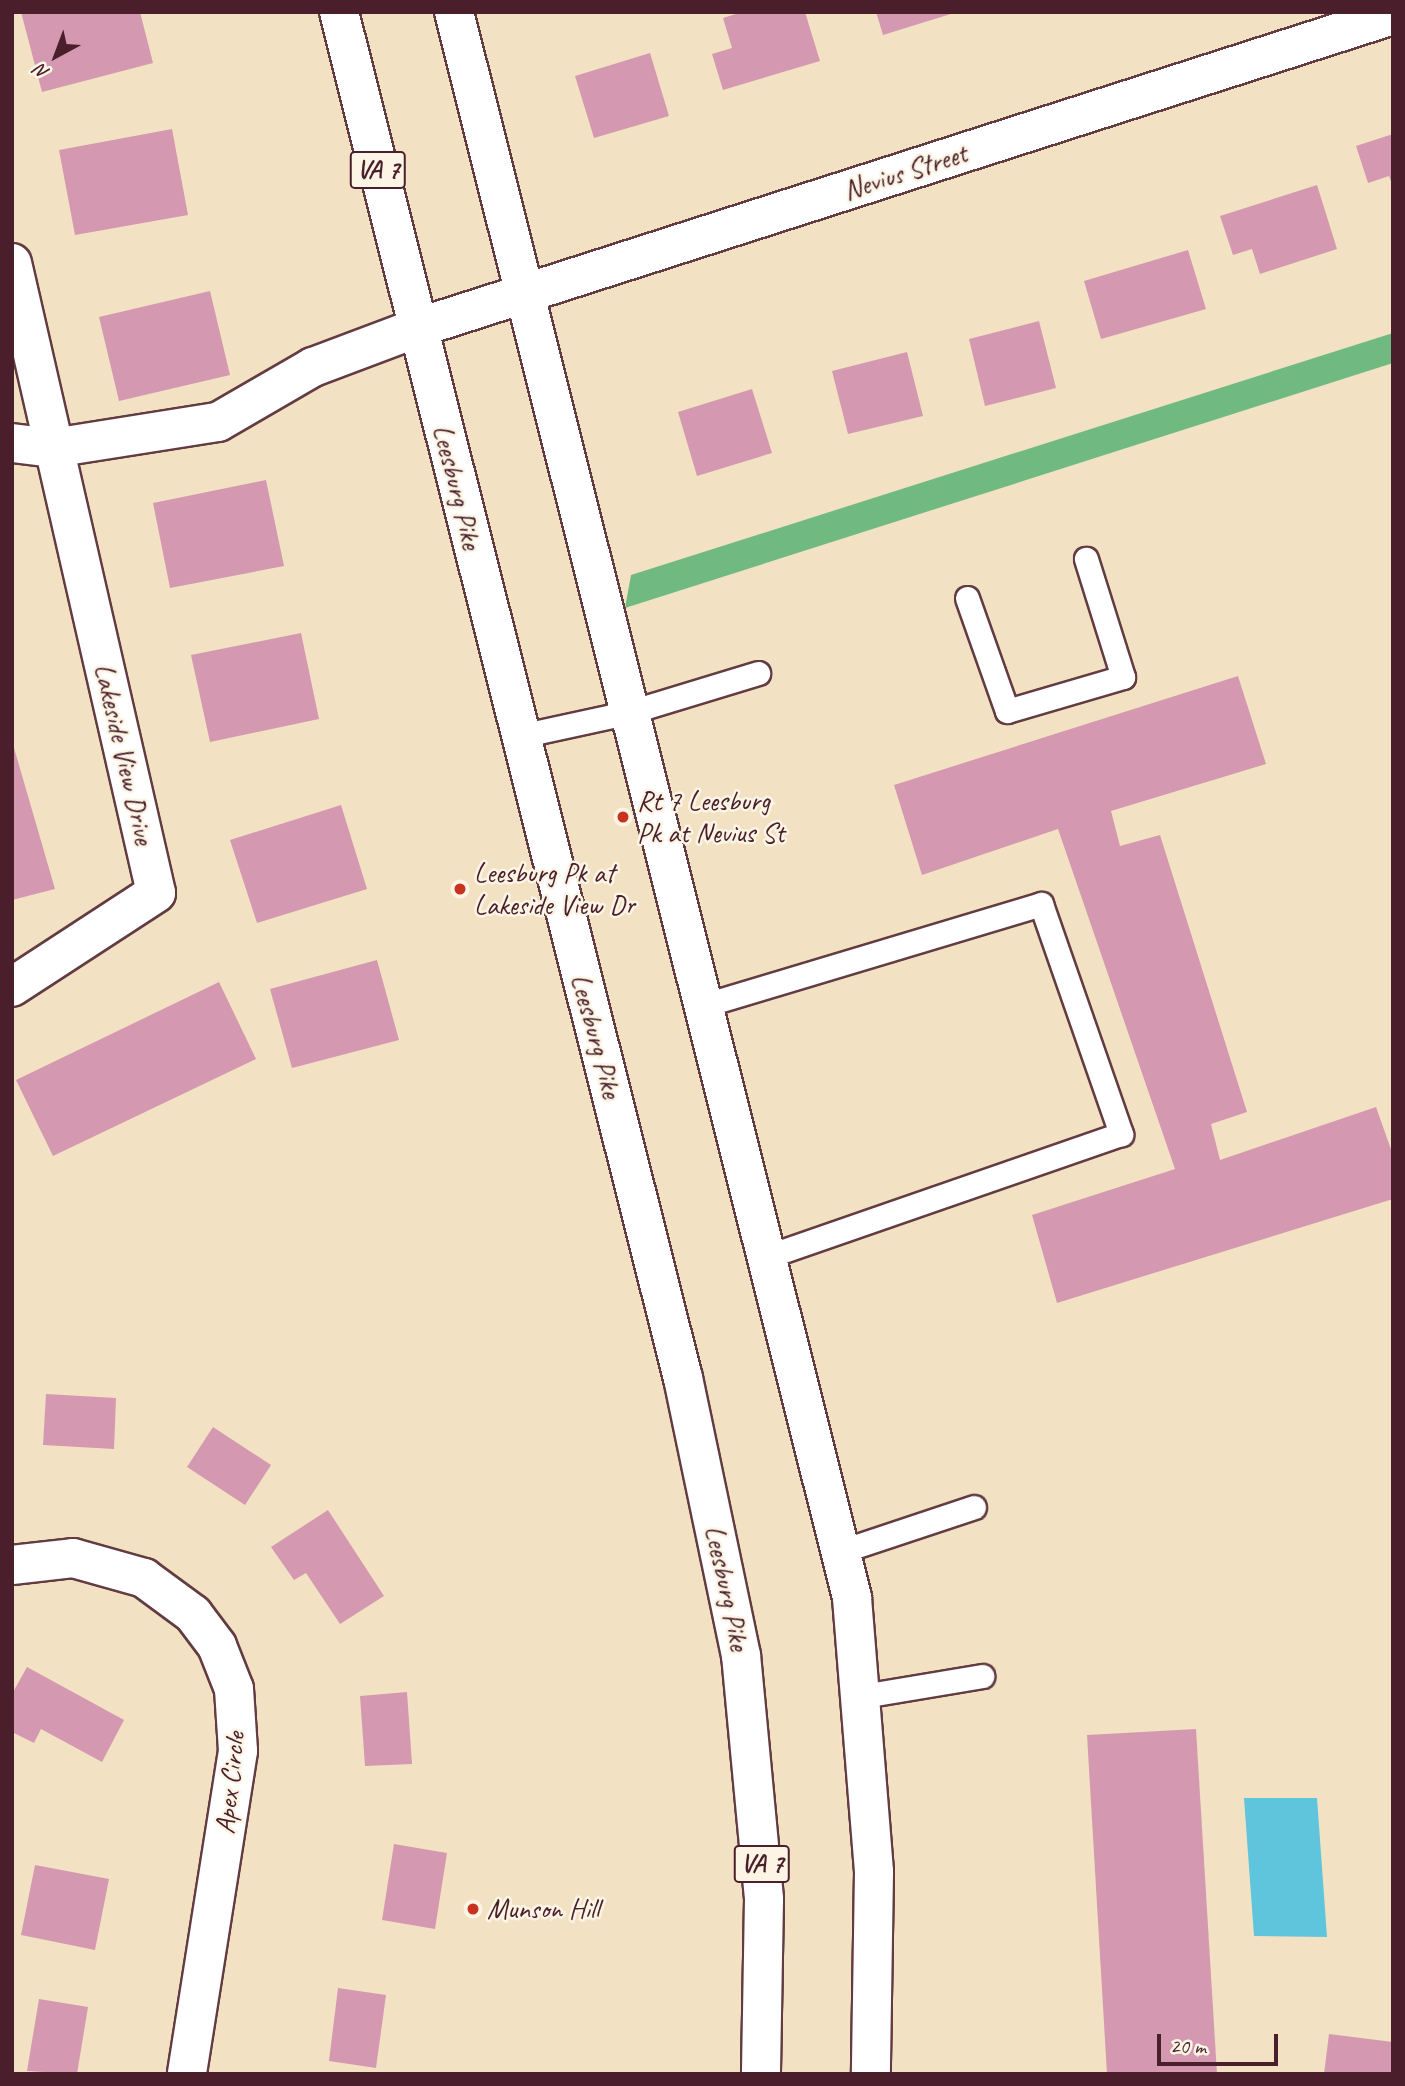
<!DOCTYPE html>
<html>
<head>
<meta charset="utf-8">
<style>
	body { margin:0 }
	#map { position:relative; width:1405px; height:2086px; overflow:hidden; background:#f2e2c3; font-family:Caveat,sans-serif }
	div>[style] { position:absolute }
	.forest>* { inset:0; background:#70ba81 }
	.water>* { inset:0; background:#5fc5dd }
	.building>* { inset:0; background:#d499b0 }
	.roads { filter:drop-shadow(2px 0 #633c42) drop-shadow(-2px 0 #633c42) drop-shadow(0 2px #633c42) drop-shadow(0 -2px #633c42) }
	.lane>* { height:23px; margin:-11.5px; padding:0 11.5px; transform-origin:11.5px; border-radius:11.5px; background:#fff }
	.street>* { height:38px; margin:-19px; padding:0 19px; transform-origin:19px; border-radius:19px; background:#fff }
	.primary>* { height:38px; margin:-19px; padding:0 19px; transform-origin:19px; border-radius:19px; background:#fff }
	.dots>* { width:19px; height:19px; translate:-50% -50%; box-sizing:border-box; border:4px solid #fcf5e5; border-radius:50% }
	span { translate:-50% -50%; white-space:nowrap; text-align:center; line-height:1.15; -webkit-text-stroke:5px #fcf5e5; paint-order:stroke }
	.shield-label span { padding:2px 5px; background:#fcf5e5; border:2px solid; border-radius:5px; -webkit-text-stroke-width:0 }
	.shield-label { font-size:26px; color:#4a1f2b; font-weight:700 }
	.street-label { font-size:28px; color:#4a1f2b }
	.poi-label { font-size:28px; color:#4a1f2b }
	.left { translate:0 -50%; text-align:left }
	.frame { position:absolute; inset:0; border:14px solid #4a1f2b; pointer-events:none }
	.north { position:absolute; left:21px; top:21px; width:70px; height:70px; -webkit-text-stroke:5px #fcf5e5; paint-order:stroke; rotate:221deg; font-size:19px; font-weight:700; line-height:28px; text-align:center; color:#4a1f2b }
	.north::after { content:''; display:block; margin:auto; width:24px; height:32px; background:#4a1f2b; clip-path:polygon(50% 0,100% 100%,50% 72%,0 100%) }
	.scale { position:absolute; left:1157px; top:2034px; width:121px; height:32px; box-sizing:border-box; border:4px solid #4a1f2b; border-top:0; padding-left:9px; font-size:21px; line-height:24px; white-space:nowrap; color:#4a1f2b; -webkit-text-stroke:5px #fcf5e5; paint-order:stroke }
</style>
</head>
<body>
<div id="map">
	<div class="forest">
		<div style="clip-path:polygon(1393px 333px,1393px 363px,625px 608px,631px 575px)"></div>
	</div>
	<div class="water">
		<div style="clip-path:polygon(1244px 1798px,1317px 1798px,1327px 1937px,1254px 1936px)"></div>
	</div>
	<div class="building">
		<div style="clip-path:polygon(21px 12px,140px 12px,153px 63px,42px 92px)"></div>
		<div style="clip-path:polygon(742px 12px,805px 12px,820px 61px,723px 90px,712px 54px,732px 48px,723px 18px)"></div>
		<div style="clip-path:polygon(876px 12px,953px 12px,954px 13px,883px 35px)"></div>
		<div style="clip-path:polygon(650px 53px,669px 116px,594px 138px,575px 76px)"></div>
		<div style="clip-path:polygon(172px 129px,188px 215px,75px 235px,59px 150px)"></div>
		<div style="clip-path:polygon(1393px 134px,1393px 187px,1389px 176px,1368px 183px,1356px 146px)"></div>
		<div style="clip-path:polygon(1317px 185px,1337px 249px,1260px 274px,1252px 249px,1233px 255px,1220px 216px)"></div>
		<div style="clip-path:polygon(1188px 250px,1206px 309px,1101px 339px,1084px 281px)"></div>
		<div style="clip-path:polygon(210px 291px,230px 375px,119px 401px,99px 317px)"></div>
		<div style="clip-path:polygon(1039px 321px,1056px 388px,985px 406px,969px 339px)"></div>
		<div style="clip-path:polygon(907px 352px,923px 416px,848px 434px,832px 371px)"></div>
		<div style="clip-path:polygon(752px 389px,772px 453px,697px 476px,678px 412px)"></div>
		<div style="clip-path:polygon(266px 480px,284px 566px,170px 588px,153px 503px)"></div>
		<div style="clip-path:polygon(301px 633px,319px 719px,210px 742px,191px 655px)"></div>
		<div style="clip-path:polygon(1238px 676px,1266px 764px,1111px 811px,1120px 846px,1160px 835px,1247px 1112px,1211px 1124px,1220px 1160px,1376px 1107px,1393px 1155px,1393px 1199px,1057px 1303px,1032px 1215px,1175px 1169px,1058px 829px,922px 875px,894px 785px)"></div>
		<div style="clip-path:polygon(12px 741px,55px 889px,12px 900px)"></div>
		<div style="clip-path:polygon(341px 805px,367px 889px,257px 923px,230px 840px)"></div>
		<div style="clip-path:polygon(377px 960px,399px 1040px,292px 1068px,270px 989px)"></div>
		<div style="clip-path:polygon(219px 982px,256px 1059px,53px 1156px,16px 1080px)"></div>
		<div style="clip-path:polygon(46px 1394px,116px 1398px,114px 1449px,43px 1445px)"></div>
		<div style="clip-path:polygon(213px 1427px,271px 1465px,245px 1505px,187px 1467px)"></div>
		<div style="clip-path:polygon(328px 1510px,384px 1596px,340px 1624px,306px 1573px,294px 1580px,271px 1547px)"></div>
		<div style="clip-path:polygon(27px 1667px,124px 1720px,102px 1762px,41px 1729px,34px 1743px,12px 1732px,12px 1694px)"></div>
		<div style="clip-path:polygon(407px 1692px,412px 1764px,365px 1766px,360px 1696px)"></div>
		<div style="clip-path:polygon(1196px 1729px,1217px 2074px,1107px 2074px,1087px 1735px)"></div>
		<div style="clip-path:polygon(394px 1844px,447px 1853px,435px 1929px,382px 1920px)"></div>
		<div style="clip-path:polygon(35px 1865px,109px 1879px,95px 1950px,21px 1935px)"></div>
		<div style="clip-path:polygon(338px 1988px,386px 1995px,376px 2068px,329px 2061px)"></div>
		<div style="clip-path:polygon(39px 1999px,88px 2007px,77px 2074px,27px 2071px)"></div>
		<div style="clip-path:polygon(1329px 2034px,1393px 2042px,1393px 2074px,1324px 2074px)"></div>
	</div>
	<div class="roads">
		<div class="lane">
			<div style="left:967px;top:598px;width:120px;rotate:70.5deg"></div>
			<div style="left:1007px;top:711px;width:121px;rotate:-16.3deg"></div>
			<div style="left:1123px;top:677px;width:124px;rotate:-107.4deg"></div>
			<div style="left:520px;top:736px;width:113px;rotate:-12.3deg"></div>
			<div style="left:630px;top:712px;width:134px;rotate:-16.9deg"></div>
			<div style="left:705px;top:1005px;width:351px;rotate:-16.7deg"></div>
			<div style="left:1041px;top:904px;width:244px;rotate:70.8deg"></div>
			<div style="left:1121px;top:1134px;width:373px;rotate:160.9deg"></div>
			<div style="left:842px;top:1551px;width:139px;rotate:-18.4deg"></div>
			<div style="left:863px;top:1696px;width:121px;rotate:-9.5deg"></div>
		</div>
		<div class="street">
			<div style="left:454px;top:12px;width:1635px;rotate:75.91deg"></div>
			<div style="left:852px;top:1598px;width:275px;rotate:85.4deg"></div>
			<div style="left:874px;top:1872px;width:202px;rotate:90.9deg"></div>
			<div style="left:12px;top:263px;width:646px;rotate:77.12deg"></div>
			<div style="left:156px;top:893px;width:172px;rotate:146.9deg"></div>
			<div style="left:12px;top:443px;width:41px;rotate:7deg"></div>
			<div style="left:53px;top:448px;width:167px;rotate:-9deg"></div>
			<div style="left:218px;top:422px;width:110px;rotate:-30.1deg"></div>
			<div style="left:313px;top:367px;width:111px;rotate:-20.6deg"></div>
			<div style="left:417px;top:328px;width:1025px;rotate:-17.78deg"></div>
			<div style="left:12px;top:1565px;width:61px;rotate:-6.5deg"></div>
			<div style="left:73px;top:1558px;width:74px;rotate:15.7deg"></div>
			<div style="left:144px;top:1578px;width:61px;rotate:36.3deg"></div>
			<div style="left:193px;top:1614px;width:40px;rotate:53deg"></div>
			<div style="left:217px;top:1646px;width:46px;rotate:68.4deg"></div>
			<div style="left:234px;top:1689px;width:62px;rotate:86.3deg"></div>
			<div style="left:238px;top:1751px;width:327px;rotate:99deg"></div>
		</div>
		<div class="primary">
			<div style="left:339px;top:12px;width:1409px;rotate:75.87deg"></div>
			<div style="left:683px;top:1378px;width:283px;rotate:78.2deg"></div>
			<div style="left:741px;top:1655px;width:245px;rotate:84.6deg"></div>
			<div style="left:764px;top:1899px;width:175px;rotate:91deg"></div>
		</div>
	</div>
	<div class="dots">
		<div style="left:623px;top:817px;background:#c8321e"></div>
		<div style="left:460px;top:889px;background:#c8321e"></div>
		<div style="left:473px;top:1909px;background:#c8321e"></div>
	</div>
	<div class="shield-label">
		<span style="left:378px;top:170px">VA 7</span>
		<span style="left:762px;top:1864px">VA 7</span>
	</div>
	<div class="street-label">
		<span style="left:905px;top:172px;rotate:-18deg">Nevius Street</span>
		<span style="left:457px;top:487px;rotate:76deg">Leesburg Pike</span>
		<span style="left:124px;top:754px;rotate:77deg">Lakeside View Drive</span>
		<span style="left:596px;top:1036px;rotate:75deg">Leesburg Pike</span>
		<span style="left:727px;top:1588px;rotate:78deg">Leesburg Pike</span>
		<span style="left:230px;top:1783px;rotate:-84deg">Apex Circle</span>
	</div>
	<div class="poi-label">
		<span class="left" style="left:637px;top:817px">Rt 7 Leesburg<br>Pk at Nevius St</span>
		<span class="left" style="left:474px;top:889px">Leesburg Pk at<br>Lakeside View Dr</span>
		<span class="left" style="left:487px;top:1909px">Munson Hill</span>
	</div>
	<div class="frame"></div>
	<div class="north">N</div>
	<div class="scale">20 m</div>
</div>
</body>
</html>
